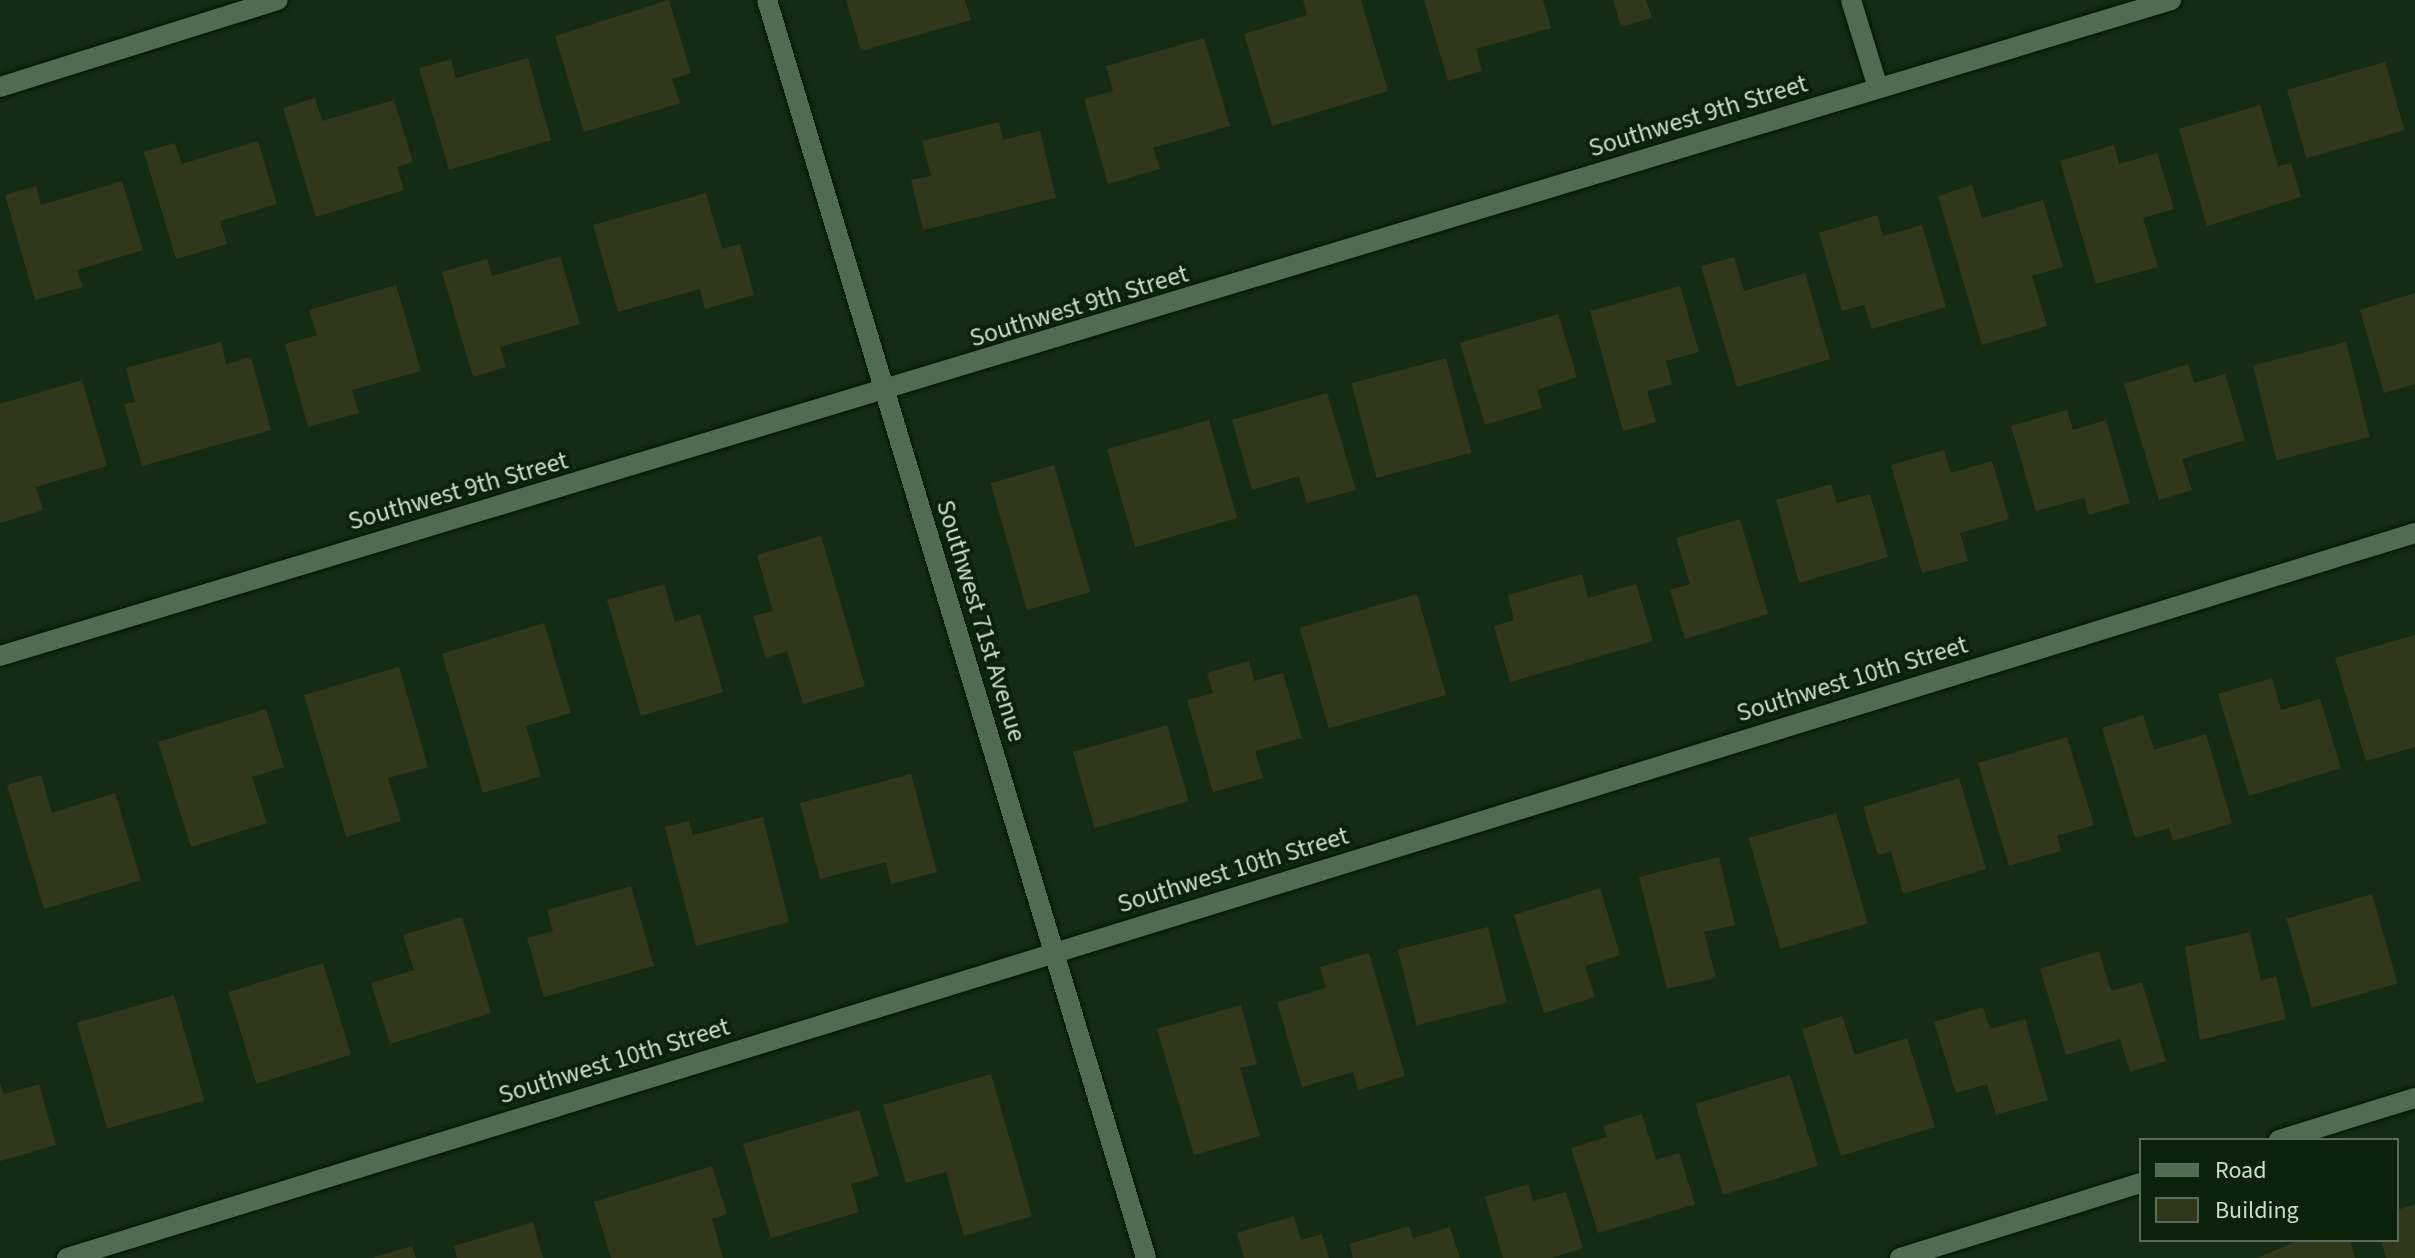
<!DOCTYPE html>
<html>
<head>
<meta charset="utf-8">
<style>
	body { margin:0 }
	#map { position:relative; width:2415px; height:1258px; overflow:hidden; background:#152b15; font-family:"Source Sans 3",sans-serif }
	div>[style] { position:absolute }
	.building>* { inset:0; background:#31371a; transform-origin:0 0 }
	.roads { filter:drop-shadow(0 0 2px #011302) drop-shadow(0 0 2px #011302) }
	.street>* { height:20px; margin:-10px; padding:0 10px; transform-origin:10px; border-radius:10px; background:#526a52 }
	span { translate:-50% -50%; white-space:nowrap; text-align:center; line-height:1.15; -webkit-text-stroke:8px #0b210c; paint-order:stroke }
	.street-label { font-size:26px; color:#cedbcd }
	.legend { position:absolute; left:2139px; top:1138px; width:260px; height:104px; box-sizing:border-box; background:#0b210c; border:2px solid #596b59; margin:0; padding:10px 14px; list-style:none; font-size:24px; color:#cedbcd }
	.legend li { display:flex; align-items:center; gap:16px; height:40px }
	.legend b { width:40px; border:2px solid #596b59 }
</style>
</head>
<body>
<div id="map">
	<div class="building">
		<i style="clip-path:polygon(669px 0,691px 73px,672px 79px,680px 103px,584px 132px,555px 36px)"></i>
		<i style="clip-path:polygon(846px 0,965px 0,971px 20px,861px 51px)"></i>
		<i style="clip-path:polygon(1303px 0,1361px 0,1388px 91px,1272px 126px,1244px 34px,1307px 15px)"></i>
		<i style="clip-path:polygon(1424px 0,1543px 0,1551px 28px,1476px 49px,1482px 71px,1448px 81px)"></i>
		<i style="clip-path:polygon(1613px 0,1646px 0,1652px 18px,1621px 27px)"></i>
		<i style="clip-path:polygon(1204px 38px,1230px 126px,1153px 148px,1160px 169px,1108px 184px,1084px 99px,1113px 91px,1106px 66px)"></i>
		<i style="clip-path:polygon(528px 58px,551px 140px,449px 170px,419px 68px,451px 59px,456px 78px)"></i>
		<i style="left:2385px;top:62px;width:71px;height:102px;rotate:74deg"></i>
		<i style="clip-path:polygon(315px 98px,322px 121px,394px 100px,413px 162px,397px 167px,404px 190px,316px 217px,283px 108px)"></i>
		<i style="clip-path:polygon(2260px 105px,2278px 166px,2291px 163px,2301px 197px,2207px 226px,2179px 129px)"></i>
		<i style="clip-path:polygon(999px 122px,1003px 140px,1040px 131px,1056px 198px,923px 230px,911px 180px,931px 176px,922px 141px)"></i>
		<i style="clip-path:polygon(258px 141px,277px 204px,220px 221px,227px 244px,176px 259px,144px 152px,175px 143px,182px 164px)"></i>
		<i style="clip-path:polygon(2114px 145px,2119px 164px,2157px 153px,2174px 209px,2143px 218px,2158px 267px,2096px 284px,2060px 161px)"></i>
		<i style="clip-path:polygon(122px 181px,143px 250px,77px 270px,83px 287px,35px 300px,5px 195px,36px 186px,41px 205px)"></i>
		<i style="clip-path:polygon(1972px 185px,1982px 218px,2043px 200px,2063px 267px,2032px 276px,2047px 326px,1982px 345px,1938px 196px)"></i>
		<i style="clip-path:polygon(706px 193px,722px 249px,740px 244px,754px 295px,705px 309px,700px 289px,618px 312px,593px 225px)"></i>
		<i style="clip-path:polygon(1877px 215px,1883px 236px,1922px 225px,1946px 307px,1872px 329px,1864px 305px,1842px 311px,1819px 233px)"></i>
		<i style="clip-path:polygon(560px 256px,580px 324px,500px 347px,506px 367px,473px 377px,442px 272px,487px 259px,492px 276px)"></i>
		<i style="clip-path:polygon(1734px 257px,1744px 291px,1805px 273px,1830px 359px,1737px 387px,1701px 266px)"></i>
		<i style="clip-path:polygon(396px 285px,421px 371px,352px 390px,359px 413px,308px 427px,285px 344px,317px 335px,309px 310px)"></i>
		<i style="clip-path:polygon(1680px 286px,1699px 352px,1666px 361px,1672px 384px,1647px 391px,1656px 422px,1623px 431px,1590px 311px)"></i>
		<i style="clip-path:polygon(2415px 293px,2415px 384px,2384px 393px,2360px 310px)"></i>
		<i style="clip-path:polygon(1558px 314px,1577px 377px,1537px 390px,1542px 408px,1485px 425px,1460px 343px)"></i>
		<i style="clip-path:polygon(221px 342px,226px 364px,251px 357px,271px 430px,142px 466px,124px 404px,135px 402px,126px 368px)"></i>
		<i style="left:2346px;top:342px;width:98px;height:96px;rotate:76deg"></i>
		<i style="left:1446px;top:358px;width:98px;height:98px;rotate:75deg"></i>
		<i style="clip-path:polygon(2188px 364px,2194px 383px,2225px 374px,2245px 440px,2182px 459px,2192px 490px,2159px 500px,2124px 384px)"></i>
		<i style="clip-path:polygon(82px 380px,107px 466px,36px 487px,43px 510px,0 523px,0 404px)"></i>
		<i style="clip-path:polygon(1327px 393px,1356px 490px,1307px 503px,1299px 476px,1252px 490px,1232px 420px)"></i>
		<i style="clip-path:polygon(2067px 410px,2073px 430px,2106px 420px,2130px 503px,2089px 515px,2084px 498px,2036px 511px,2011px 426px)"></i>
		<i style="left:1209px;top:420px;width:102px;height:106px;rotate:74deg"></i>
		<i style="clip-path:polygon(1944px 450px,1951px 473px,1992px 461px,2009px 519px,1960px 533px,1968px 561px,1922px 573px,1891px 465px)"></i>
		<i style="left:1054px;top:465px;width:132px;height:66px;rotate:74deg"></i>
		<i style="clip-path:polygon(1831px 484px,1837px 503px,1870px 494px,1888px 557px,1799px 583px,1776px 500px)"></i>
		<i style="clip-path:polygon(1740px 519px,1768px 614px,1685px 639px,1670px 590px,1690px 584px,1676px 538px)"></i>
		<i style="clip-path:polygon(821px 536px,865px 686px,803px 704px,787px 651px,766px 658px,753px 616px,773px 611px,757px 555px)"></i>
		<i style="clip-path:polygon(1582px 574px,1588px 598px,1636px 584px,1653px 641px,1510px 682px,1494px 626px,1514px 620px,1508px 595px)"></i>
		<i style="clip-path:polygon(664px 584px,675px 622px,700px 614px,723px 692px,641px 716px,607px 600px)"></i>
		<i style="left:1417px;top:594px;width:105px;height:122px;rotate:74deg"></i>
		<i style="clip-path:polygon(544px 623px,571px 713px,526px 726px,541px 776px,483px 793px,442px 654px)"></i>
		<i style="clip-path:polygon(2415px 635px,2415px 747px,2366px 761px,2335px 658px)"></i>
		<i style="clip-path:polygon(1249px 661px,1254px 681px,1283px 673px,1302px 738px,1255px 751px,1263px 778px,1213px 792px,1187px 700px,1213px 693px,1207px 673px)"></i>
		<i style="clip-path:polygon(399px 667px,428px 767px,388px 778px,401px 821px,346px 837px,304px 695px)"></i>
		<i style="clip-path:polygon(2272px 678px,2281px 710px,2320px 699px,2341px 768px,2249px 796px,2218px 694px)"></i>
		<i style="clip-path:polygon(266px 709px,284px 767px,252px 777px,267px 823px,191px 847px,158px 742px)"></i>
		<i style="clip-path:polygon(2143px 715px,2154px 750px,2206px 734px,2232px 823px,2173px 841px,2169px 828px,2135px 838px,2102px 728px)"></i>
		<i style="left:1167px;top:725px;width:79px;height:98px;rotate:74deg"></i>
		<i style="clip-path:polygon(2067px 737px,2094px 825px,2057px 836px,2061px 851px,2009px 866px,1978px 763px)"></i>
		<i style="clip-path:polygon(911px 774px,937px 872px,891px 884px,886px 862px,820px 879px,800px 803px)"></i>
		<i style="clip-path:polygon(41px 775px,52px 813px,115px 793px,141px 880px,44px 909px,7px 785px)"></i>
		<i style="clip-path:polygon(1959px 778px,1986px 869px,1903px 894px,1891px 851px,1878px 855px,1863px 807px)"></i>
		<i style="left:1836px;top:813px;width:115px;height:91px;rotate:74deg"></i>
		<i style="clip-path:polygon(763px 817px,789px 922px,696px 946px,665px 827px,689px 821px,693px 835px)"></i>
		<i style="clip-path:polygon(1719px 857px,1735px 925px,1704px 932px,1716px 978px,1667px 989px,1639px 877px)"></i>
		<i style="clip-path:polygon(631px 886px,654px 966px,544px 997px,527px 938px,553px 931px,547px 910px)"></i>
		<i style="clip-path:polygon(1600px 888px,1620px 955px,1585px 966px,1595px 997px,1544px 1013px,1514px 915px)"></i>
		<i style="left:2372px;top:894px;width:93px;height:89px;rotate:74deg"></i>
		<i style="clip-path:polygon(462px 917px,491px 1013px,390px 1044px,371px 983px,414px 970px,403px 935px)"></i>
		<i style="left:1488px;top:927px;width:78px;height:93px;rotate:76deg"></i>
		<i style="clip-path:polygon(2250px 932px,2261px 981px,2276px 976px,2286px 1019px,2200px 1040px,2185px 947px)"></i>
		<i style="clip-path:polygon(2099px 951px,2111px 991px,2142px 982px,2166px 1061px,2130px 1072px,2120px 1039px,2066px 1055px,2040px 969px)"></i>
		<i style="clip-path:polygon(1369px 953px,1405px 1076px,1358px 1090px,1353px 1072px,1302px 1087px,1277px 1002px,1326px 988px,1320px 967px)"></i>
		<i style="left:323px;top:963px;width:96px;height:99px;rotate:73deg"></i>
		<i style="left:174px;top:995px;width:110px;height:101px;rotate:74deg"></i>
		<i style="clip-path:polygon(1241px 1005px,1257px 1064px,1240px 1068px,1260px 1136px,1194px 1155px,1157px 1029px)"></i>
		<i style="clip-path:polygon(1983px 1007px,1990px 1029px,2025px 1019px,2048px 1100px,1996px 1115px,1987px 1084px,1956px 1093px,1934px 1022px)"></i>
		<i style="clip-path:polygon(1842px 1016px,1855px 1055px,1907px 1038px,1935px 1127px,1841px 1156px,1802px 1029px)"></i>
		<i style="clip-path:polygon(991px 1074px,1032px 1216px,964px 1236px,946px 1172px,906px 1183px,883px 1105px)"></i>
		<i style="left:1790px;top:1075px;width:95px;height:99px;rotate:73deg"></i>
		<i style="clip-path:polygon(0 1083px,4px 1094px,39px 1084px,56px 1145px,0 1161px)"></i>
		<i style="clip-path:polygon(859px 1110px,879px 1176px,851px 1184px,859px 1212px,771px 1238px,743px 1144px)"></i>
		<i style="clip-path:polygon(1642px 1114px,1656px 1160px,1679px 1153px,1695px 1204px,1598px 1233px,1571px 1148px,1607px 1137px,1603px 1126px)"></i>
		<i style="clip-path:polygon(712px 1166px,727px 1214px,712px 1219px,723px 1258px,611px 1258px,594px 1202px)"></i>
		<i style="clip-path:polygon(1528px 1184px,1533px 1201px,1566px 1192px,1583px 1248px,1551px 1258px,1503px 1258px,1485px 1197px)"></i>
		<i style="clip-path:polygon(2415px 1204px,2415px 1258px,2386px 1258px,2381px 1240px,2397px 1240px,2397px 1210px)"></i>
		<i style="clip-path:polygon(1294px 1216px,1301px 1240px,1322px 1234px,1329px 1258px,1244px 1258px,1237px 1233px)"></i>
		<i style="clip-path:polygon(533px 1222px,543px 1258px,457px 1258px,454px 1246px)"></i>
		<i style="clip-path:polygon(1409px 1226px,1413px 1238px,1450px 1227px,1460px 1258px,1353px 1258px,1349px 1244px)"></i>
		<i style="clip-path:polygon(2300px 1240px,2350px 1240px,2355px 1258px,2257px 1258px)"></i>
		<i style="clip-path:polygon(412px 1246px,416px 1258px,374px 1258px,374px 1257px)"></i>
	</div>
	<div class="roads">
		<div class="street">
			<i style="left:767px;top:0;width:1314px;rotate:73.23deg"></i>
			<i style="left:1851px;top:0;width:92px;rotate:72.9deg"></i>
			<i style="left:0;top:87px;width:291px;rotate:-17.4deg"></i>
			<i style="left:0;top:656px;width:2268px;rotate:-16.81deg"></i>
			<i style="left:2279px;top:1140px;width:142px;rotate:-17.2deg"></i>
			<i style="left:67px;top:1258px;width:2457px;rotate:-17.16deg"></i>
			<i style="left:1900px;top:1258px;width:252px;rotate:-17.3deg"></i>
		</div>
	</div>
	<div class="street-label">
		<span style="left:1698px;top:116px;rotate:-17deg">Southwest 9th Street</span>
		<span style="left:1079px;top:306px;rotate:-17deg">Southwest 9th Street</span>
		<span style="left:458px;top:491px;rotate:-16deg">Southwest 9th Street</span>
		<span style="left:981px;top:621px;rotate:73deg">Southwest 71st Avenue</span>
		<span style="left:1852px;top:679px;rotate:-17deg">Southwest 10th Street</span>
		<span style="left:1233px;top:870px;rotate:-17deg">Southwest 10th Street</span>
		<span style="left:614px;top:1061px;rotate:-17deg">Southwest 10th Street</span>
	</div>
	<ul class="legend">
	<li><b style="height:10px;background:#526a52"></b>Road</li>
	<li><b style="height:22px;background:#31371a"></b>Building</li>
	</ul>
</div>
</body>
</html>
